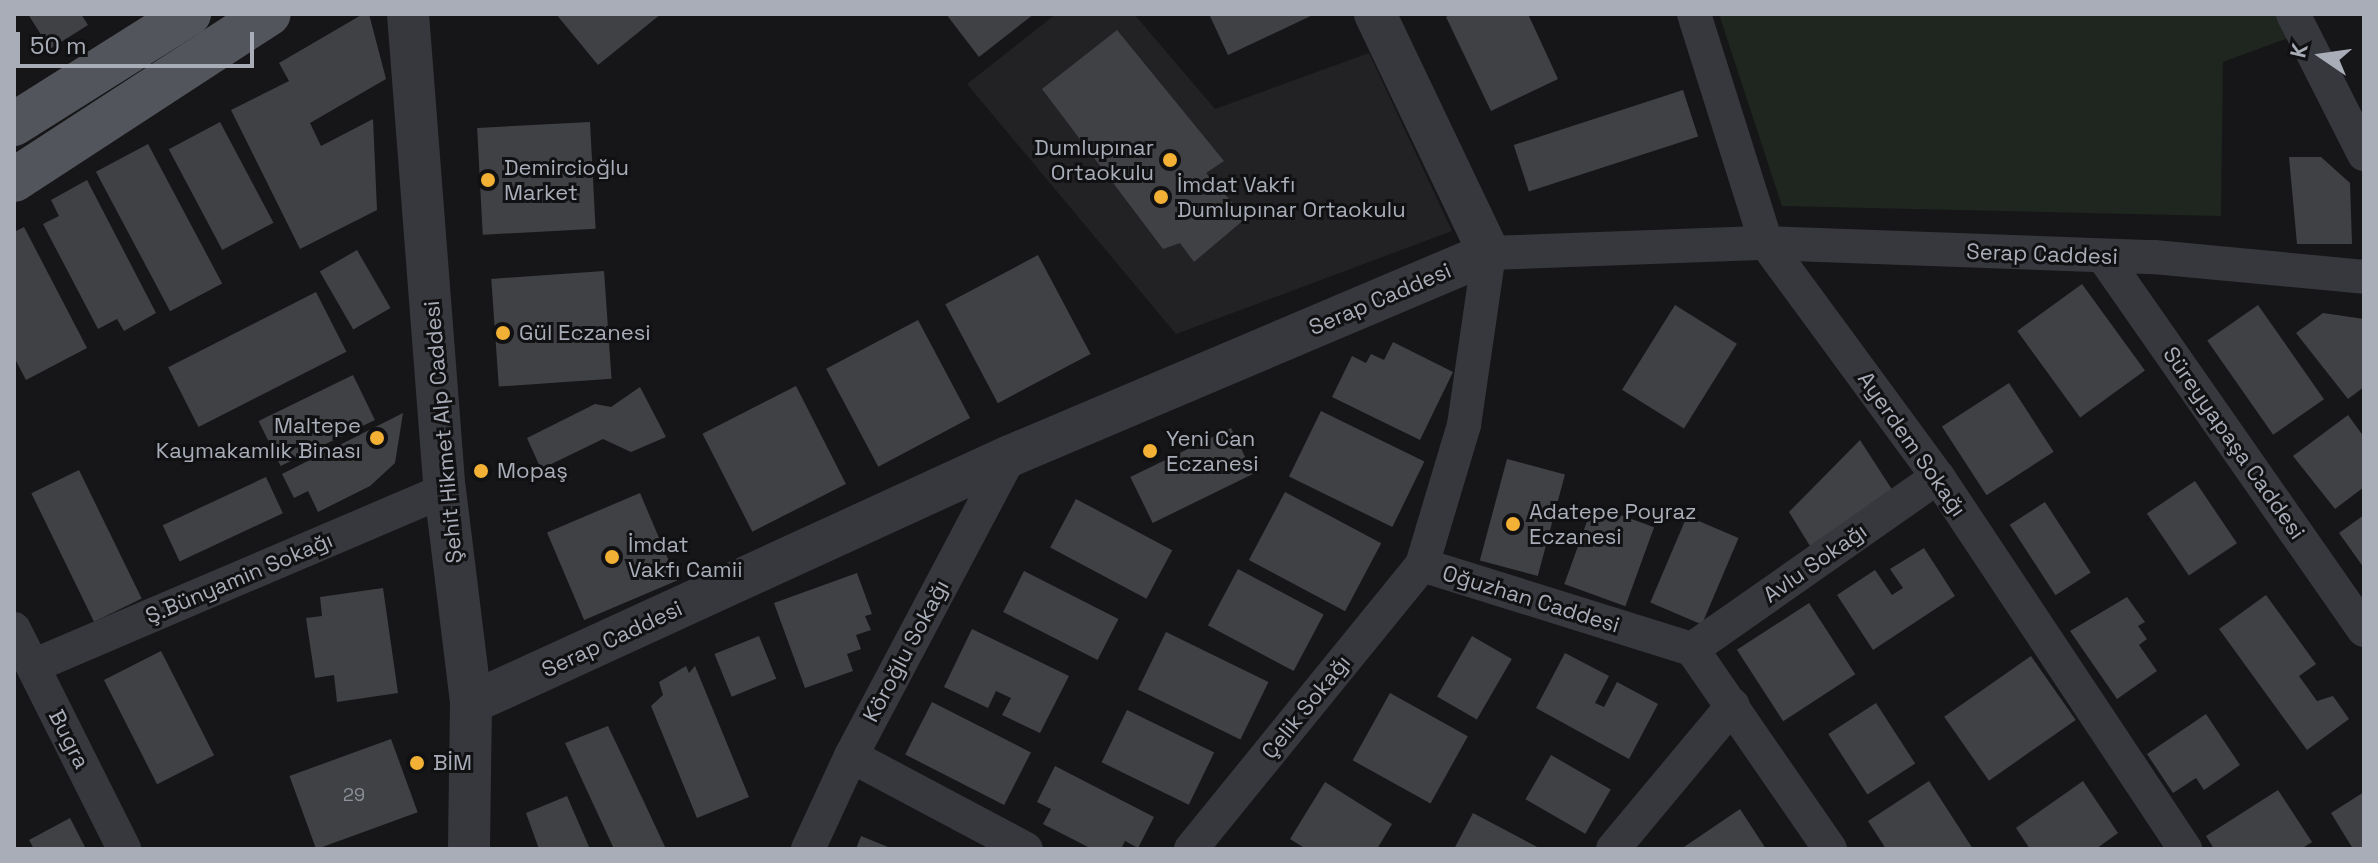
<!DOCTYPE html>
<html>
<head>
<meta charset="utf-8">
<style>
	body { margin:0 }
	#map { position:relative; width:2378px; height:863px; overflow:hidden; background:#161618; font-family:"Space Grotesk",sans-serif }
	div>[style] { position:absolute }
	.built>* { inset:0; background:#222225 }
	.green>* { inset:0; background:#1e261f }
	.building>* { inset:0; background:#404145; transform-origin:0 0 }
	.minor>* { height:34px; margin:-17px; padding:0 17px; transform-origin:17px; border-radius:17px; background:#37383d }
	.tertiary>* { height:42px; margin:-21px; padding:0 21px; transform-origin:21px; border-radius:21px; background:#37383d }
	.primary>* { height:44px; margin:-22px; padding:0 22px; transform-origin:22px; border-radius:22px; background:#53555c }
	.dots>* { width:22px; height:22px; translate:-50% -50%; box-sizing:border-box; border:4px solid #111113; border-radius:50% }
	span { translate:-50% -50%; white-space:nowrap; text-align:center; line-height:1.15; -webkit-text-stroke:6px #111113; paint-order:stroke }
	.number-label { font-size:18px; color:#8e929b }
	.number-label span { -webkit-text-stroke-width:0 }
	.poi-label { font-size:22px; color:#a8adb8 }
	.right { translate:-100% -50%; text-align:right }
	.left { translate:0 -50%; text-align:left }
	.street-label { font-size:22px; color:#a8adb8 }
	.frame { position:absolute; inset:0; border:16px solid #a8adb8; pointer-events:none }
	.north { position:absolute; left:2282px; top:16px; width:80px; height:80px; -webkit-text-stroke:6px #111113; paint-order:stroke; rotate:283deg; font-size:22px; font-weight:700; line-height:32px; text-align:center; color:#a8adb8 }
	.north::after { content:''; display:block; margin:auto; width:28px; height:36px; background:#a8adb8; clip-path:polygon(50% 0,100% 100%,50% 72%,0 100%) }
	.scale { position:absolute; left:16px; top:32px; width:238px; height:36px; box-sizing:border-box; border:4px solid #a8adb8; border-top:0; padding-left:10px; font-size:24px; line-height:28px; white-space:nowrap; color:#a8adb8; -webkit-text-stroke:6px #111113; paint-order:stroke }
</style>
</head>
<body>
<div id="map">
	<div class="built">
		<i style="clip-path:polygon(1056px 14px,1134px 14px,1215px 109px,1369px 53px,1452px 231px,1176px 334px,967px 84px)"></i>
	</div>
	<div class="green">
		<i style="clip-path:polygon(1719px 14px,2279px 14px,2291px 37px,2223px 62px,2221px 216px,1782px 206px)"></i>
	</div>
	<div class="building">
		<i style="clip-path:polygon(28px 14px,81px 14px,88px 25px,50px 49px)"></i>
		<i style="clip-path:polygon(363px 14px,369px 14px,386px 79px,310px 123px,321px 146px,373px 119px,377px 210px,300px 249px,231px 110px,289px 81px,279px 63px)"></i>
		<i style="clip-path:polygon(556px 14px,661px 14px,598px 65px)"></i>
		<i style="clip-path:polygon(946px 14px,1034px 14px,979px 57px)"></i>
		<i style="clip-path:polygon(1209px 14px,1315px 14px,1228px 55px)"></i>
		<i style="clip-path:polygon(1451px 14px,1528px 14px,1558px 79px,1491px 111px,1446px 17px)"></i>
		<i style="clip-path:polygon(1117px 30px,1224px 161px,1206px 173px,1246px 218px,1194px 262px,1180px 243px,1163px 249px,1042px 89px)"></i>
		<i style="left:1683px;top:90px;width:49px;height:178px;rotate:72deg"></i>
		<i style="left:220px;top:122px;width:114px;height:58px;rotate:62deg"></i>
		<i style="left:590px;top:122px;width:107px;height:113px;rotate:87deg"></i>
		<i style="left:148px;top:144px;width:158px;height:59px;rotate:62deg"></i>
		<i style="clip-path:polygon(2289px 157px,2321px 157px,2350px 183px,2352px 244px,2297px 244px)"></i>
		<i style="clip-path:polygon(87px 180px,156px 313px,124px 331px,117px 319px,98px 329px,43px 224px,59px 216px,51px 200px)"></i>
		<i style="clip-path:polygon(24px 227px,87px 348px,26px 380px,14px 357px,14px 232px)"></i>
		<i style="left:357px;top:250px;width:67px;height:43px;rotate:60deg"></i>
		<i style="left:1038px;top:255px;width:112px;height:105px;rotate:62deg"></i>
		<i style="left:604px;top:271px;width:108px;height:113px;rotate:86deg"></i>
		<i style="left:2082px;top:284px;width:107px;height:80px;rotate:54deg"></i>
		<i style="left:316px;top:292px;width:67px;height:166px;rotate:63deg"></i>
		<i style="left:1675px;top:305px;width:73px;height:100px;rotate:32deg"></i>
		<i style="left:2258px;top:305px;width:115px;height:62px;rotate:55deg"></i>
		<i style="clip-path:polygon(2323px 313px,2364px 319px,2364px 387px,2348px 399px,2296px 333px)"></i>
		<i style="left:918px;top:320px;width:111px;height:104px;rotate:62deg"></i>
		<i style="clip-path:polygon(1393px 342px,1453px 372px,1420px 440px,1332px 397px,1352px 356px,1366px 363px,1371px 354px,1384px 360px)"></i>
		<i style="left:353px;top:375px;width:50px;height:105px;rotate:64deg"></i>
		<i style="left:2009px;top:383px;width:82px;height:80px;rotate:57deg"></i>
		<i style="left:796px;top:386px;width:110px;height:105px;rotate:63deg"></i>
		<i style="clip-path:polygon(640px 387px,666px 437px,631px 452px,603px 439px,541px 469px,527px 438px,595px 404px,611px 407px)"></i>
		<i style="left:1321px;top:411px;width:115px;height:73px;rotate:26deg"></i>
		<i style="clip-path:polygon(403px 413px,395px 463px,370px 486px,318px 512px,308px 491px,294px 498px,282px 474px)"></i>
		<i style="clip-path:polygon(2348px 415px,2364px 437px,2364px 487px,2335px 509px,2293px 456px)"></i>
		<i style="left:1231px;top:428px;width:51px;height:112px;rotate:64deg"></i>
		<i style="clip-path:polygon(1860px 440px,1893px 491px,1810px 546px,1789px 512px)"></i>
		<i style="left:1507px;top:459px;width:60px;height:105px;rotate:15deg"></i>
		<i style="left:79px;top:470px;width:143px;height:53px;rotate:64deg"></i>
		<i style="left:266px;top:477px;width:40px;height:114px;rotate:65deg"></i>
		<i style="left:2195px;top:481px;width:75px;height:58px;rotate:56deg"></i>
		<i style="left:1285px;top:492px;width:109px;height:77px;rotate:28deg"></i>
		<i style="left:640px;top:493px;width:95px;height:101px;rotate:67deg"></i>
		<i style="left:1076px;top:499px;width:109px;height:55px;rotate:28deg"></i>
		<i style="left:2045px;top:502px;width:84px;height:42px;rotate:57deg"></i>
		<i style="left:1593px;top:505px;width:65px;height:84px;rotate:20deg"></i>
		<i style="clip-path:polygon(2364px 515px,2364px 568px,2339px 533px)"></i>
		<i style="left:1687px;top:516px;width:56px;height:94px;rotate:23deg"></i>
		<i style="clip-path:polygon(1924px 548px,1955px 596px,1873px 650px,1837px 595px,1875px 570px,1892px 595px,1903px 588px,1890px 569px)"></i>
		<i style="left:1238px;top:569px;width:97px;height:64px;rotate:28deg"></i>
		<i style="left:1024px;top:571px;width:106px;height:46px;rotate:27deg"></i>
		<i style="clip-path:polygon(857px 573px,872px 614px,865px 616px,871px 630px,856px 635px,861px 649px,847px 654px,853px 671px,805px 688px,774px 603px)"></i>
		<i style="clip-path:polygon(383px 588px,398px 693px,337px 702px,334px 675px,315px 678px,306px 618px,322px 616px,320px 597px)"></i>
		<i style="clip-path:polygon(2266px 595px,2316px 664px,2299px 676px,2317px 701px,2333px 696px,2349px 719px,2307px 750px,2219px 629px)"></i>
		<i style="clip-path:polygon(2127px 597px,2145px 622px,2138px 626px,2147px 639px,2139px 645px,2157px 671px,2117px 699px,2070px 631px)"></i>
		<i style="left:1809px;top:603px;width:85px;height:86px;rotate:57deg"></i>
		<i style="clip-path:polygon(972px 629px,1069px 676px,1040px 733px,1002px 715px,1011px 698px,996px 691px,988px 708px,944px 687px)"></i>
		<i style="left:1166px;top:632px;width:114px;height:64px;rotate:26deg"></i>
		<i style="left:759px;top:636px;width:46px;height:48px;rotate:68deg"></i>
		<i style="left:1472px;top:636px;width:46px;height:70px;rotate:30deg"></i>
		<i style="left:161px;top:651px;width:117px;height:64px;rotate:63deg"></i>
		<i style="clip-path:polygon(1565px 653px,1609px 676px,1595px 703px,1604px 707px,1617px 682px,1658px 704px,1629px 759px,1536px 708px)"></i>
		<i style="left:2031px;top:656px;width:78px;height:106px;rotate:55deg"></i>
		<i style="clip-path:polygon(686px 666px,689px 673px,695px 666px,749px 797px,697px 818px,651px 706px,663px 695px,659px 682px)"></i>
		<i style="left:1390px;top:693px;width:89px;height:77px;rotate:29deg"></i>
		<i style="left:932px;top:702px;width:111px;height:59px;rotate:27deg"></i>
		<i style="left:1876px;top:703px;width:72px;height:57px;rotate:57deg"></i>
		<i style="left:1127px;top:710px;width:97px;height:58px;rotate:26deg"></i>
		<i style="clip-path:polygon(2206px 714px,2240px 765px,2204px 790px,2196px 778px,2173px 793px,2147px 754px)"></i>
		<i style="clip-path:polygon(608px 726px,637px 787px,666px 849px,614px 849px,565px 743px)"></i>
		<i style="left:391px;top:739px;width:78px;height:108px;rotate:70deg"></i>
		<i style="left:1551px;top:755px;width:69px;height:51px;rotate:30deg"></i>
		<i style="clip-path:polygon(1055px 766px,1154px 817px,1138px 848px,1125px 841px,1121px 849px,1092px 849px,1043px 824px,1051px 809px,1037px 802px)"></i>
		<i style="clip-path:polygon(1929px 781px,1973px 849px,1886px 849px,1868px 821px)"></i>
		<i style="clip-path:polygon(2083px 781px,2118px 833px,2096px 849px,2030px 849px,2016px 828px)"></i>
		<i style="clip-path:polygon(1325px 782px,1392px 824px,1377px 849px,1306px 849px,1290px 839px)"></i>
		<i style="clip-path:polygon(2278px 790px,2312px 842px,2301px 849px,2214px 849px,2206px 836px)"></i>
		<i style="clip-path:polygon(2364px 792px,2364px 849px,2353px 849px,2331px 813px)"></i>
		<i style="clip-path:polygon(567px 796px,590px 849px,539px 849px,526px 813px)"></i>
		<i style="clip-path:polygon(1740px 809px,1766px 849px,1681px 849px)"></i>
		<i style="clip-path:polygon(1473px 813px,1541px 849px,1454px 849px)"></i>
		<i style="clip-path:polygon(70px 818px,86px 849px,34px 849px,29px 840px)"></i>
		<i style="clip-path:polygon(861px 836px,893px 849px,856px 849px)"></i>
	</div>
	<div class="minor">
		<i style="left:1694px;top:14px;width:240px;rotate:72.5deg"></i>
		<i style="left:1766px;top:243px;width:290px;rotate:53.7deg"></i>
		<i style="left:1938px;top:477px;width:447px;rotate:56.4deg"></i>
		<i style="left:2293px;top:14px;width:157px;rotate:63.1deg"></i>
		<i style="left:2103px;top:256px;width:456px;rotate:55.1deg"></i>
		<i style="left:1422px;top:565px;width:283px;rotate:17.3deg"></i>
		<i style="left:1692px;top:649px;width:243px;rotate:55.4deg"></i>
		<i style="left:14px;top:629px;width:246px;rotate:63.4deg"></i>
		<i style="left:1692px;top:649px;width:300px;rotate:-35deg"></i>
		<i style="left:33px;top:666px;width:448px;rotate:-23.1deg"></i>
		<i style="left:851px;top:756px;width:198px;rotate:28deg"></i>
		<i style="left:808px;top:849px;width:102px;rotate:-65.2deg"></i>
		<i style="left:851px;top:756px;width:340px;rotate:-62.1deg"></i>
		<i style="left:1191px;top:849px;width:366px;rotate:-50.9deg"></i>
		<i style="left:1422px;top:565px;width:146px;rotate:-73.3deg"></i>
		<i style="left:1464px;top:425px;width:174px;rotate:-81.7deg"></i>
		<i style="left:1489px;top:253px;width:277px;rotate:-2.1deg"></i>
		<i style="left:1766px;top:243px;width:388px;rotate:2.1deg"></i>
		<i style="left:2154px;top:257px;width:211px;rotate:5.4deg"></i>
		<i style="left:1613px;top:849px;width:187px;rotate:-50.2deg"></i>
	</div>
	<div class="tertiary">
		<i style="left:408px;top:14px;width:477px;rotate:85.6deg"></i>
		<i style="left:445px;top:490px;width:215px;rotate:83deg"></i>
		<i style="left:471px;top:703px;width:146px;rotate:90.8deg"></i>
		<i style="left:471px;top:703px;width:593px;rotate:-24.62deg"></i>
		<i style="left:1010px;top:456px;width:520px;rotate:-22.97deg"></i>
		<i style="left:1489px;top:253px;width:265px;rotate:-115.5deg"></i>
	</div>
	<div class="primary">
		<i style="left:14px;top:124px;width:207px;rotate:-32.2deg"></i>
		<i style="left:14px;top:180px;width:304px;rotate:-33.1deg"></i>
	</div>
	<div class="dots">
		<i style="left:1170px;top:160px;background:#f2b134"></i>
		<i style="left:488px;top:180px;background:#f2b134"></i>
		<i style="left:1161px;top:197px;background:#f2b134"></i>
		<i style="left:503px;top:333px;background:#f2b134"></i>
		<i style="left:377px;top:438px;background:#f2b134"></i>
		<i style="left:1150px;top:451px;background:#f2b134"></i>
		<i style="left:481px;top:471px;background:#f2b134"></i>
		<i style="left:1513px;top:524px;background:#f2b134"></i>
		<i style="left:612px;top:557px;background:#f2b134"></i>
		<i style="left:417px;top:763px;background:#f2b134"></i>
	</div>
	<div class="number-label">
		<span style="left:354px;top:795px">29</span>
	</div>
	<div class="poi-label">
		<span class="right" style="left:1154px;top:160px">Dumlupınar<br>Ortaokulu</span>
		<span class="left" style="left:504px;top:180px">Demircioğlu<br>Market</span>
		<span class="left" style="left:1177px;top:197px">İmdat Vakfı<br>Dumlupınar Ortaokulu</span>
		<span class="left" style="left:519px;top:333px">Gül Eczanesi</span>
		<span class="right" style="left:361px;top:438px">Maltepe<br>Kaymakamlık Binası</span>
		<span class="left" style="left:1166px;top:451px">Yeni Can<br>Eczanesi</span>
		<span class="left" style="left:497px;top:471px">Mopaş</span>
		<span class="left" style="left:1529px;top:524px">Adatepe Poyraz<br>Eczanesi</span>
		<span class="left" style="left:628px;top:557px">İmdat<br>Vakfı Camii</span>
		<span class="left" style="left:433px;top:763px">BİM</span>
	</div>
	<div class="street-label">
		<span style="left:2042px;top:254px;rotate:2deg">Serap Caddesi</span>
		<span style="left:1380px;top:299px;rotate:-23deg">Serap Caddesi</span>
		<span style="left:443px;top:432px;rotate:-95deg">Şehit Hikmet Alp Caddesi</span>
		<span style="left:2234px;top:443px;rotate:55deg">Süreyyapaşa Caddesi</span>
		<span style="left:1912px;top:444px;rotate:55deg">Ayerdem Sokağı</span>
		<span style="left:1815px;top:563px;rotate:-35deg">Avlu Sokağı</span>
		<span style="left:239px;top:578px;rotate:-23deg">Ş.Bünyamin Sokağı</span>
		<span style="left:1531px;top:599px;rotate:17deg">Oğuzhan Caddesi</span>
		<span style="left:612px;top:639px;rotate:-25deg">Serap Caddesi</span>
		<span style="left:906px;top:651px;rotate:-62deg">Köroğlu Sokağı</span>
		<span style="left:1306px;top:707px;rotate:-51deg">Çelik Sokağı</span>
		<span style="left:69px;top:739px;rotate:63deg">Bugra</span>
	</div>
	<div class="frame"></div>
	<div class="north">K</div>
	<div class="scale">50 m</div>
</div>
</body>
</html>
